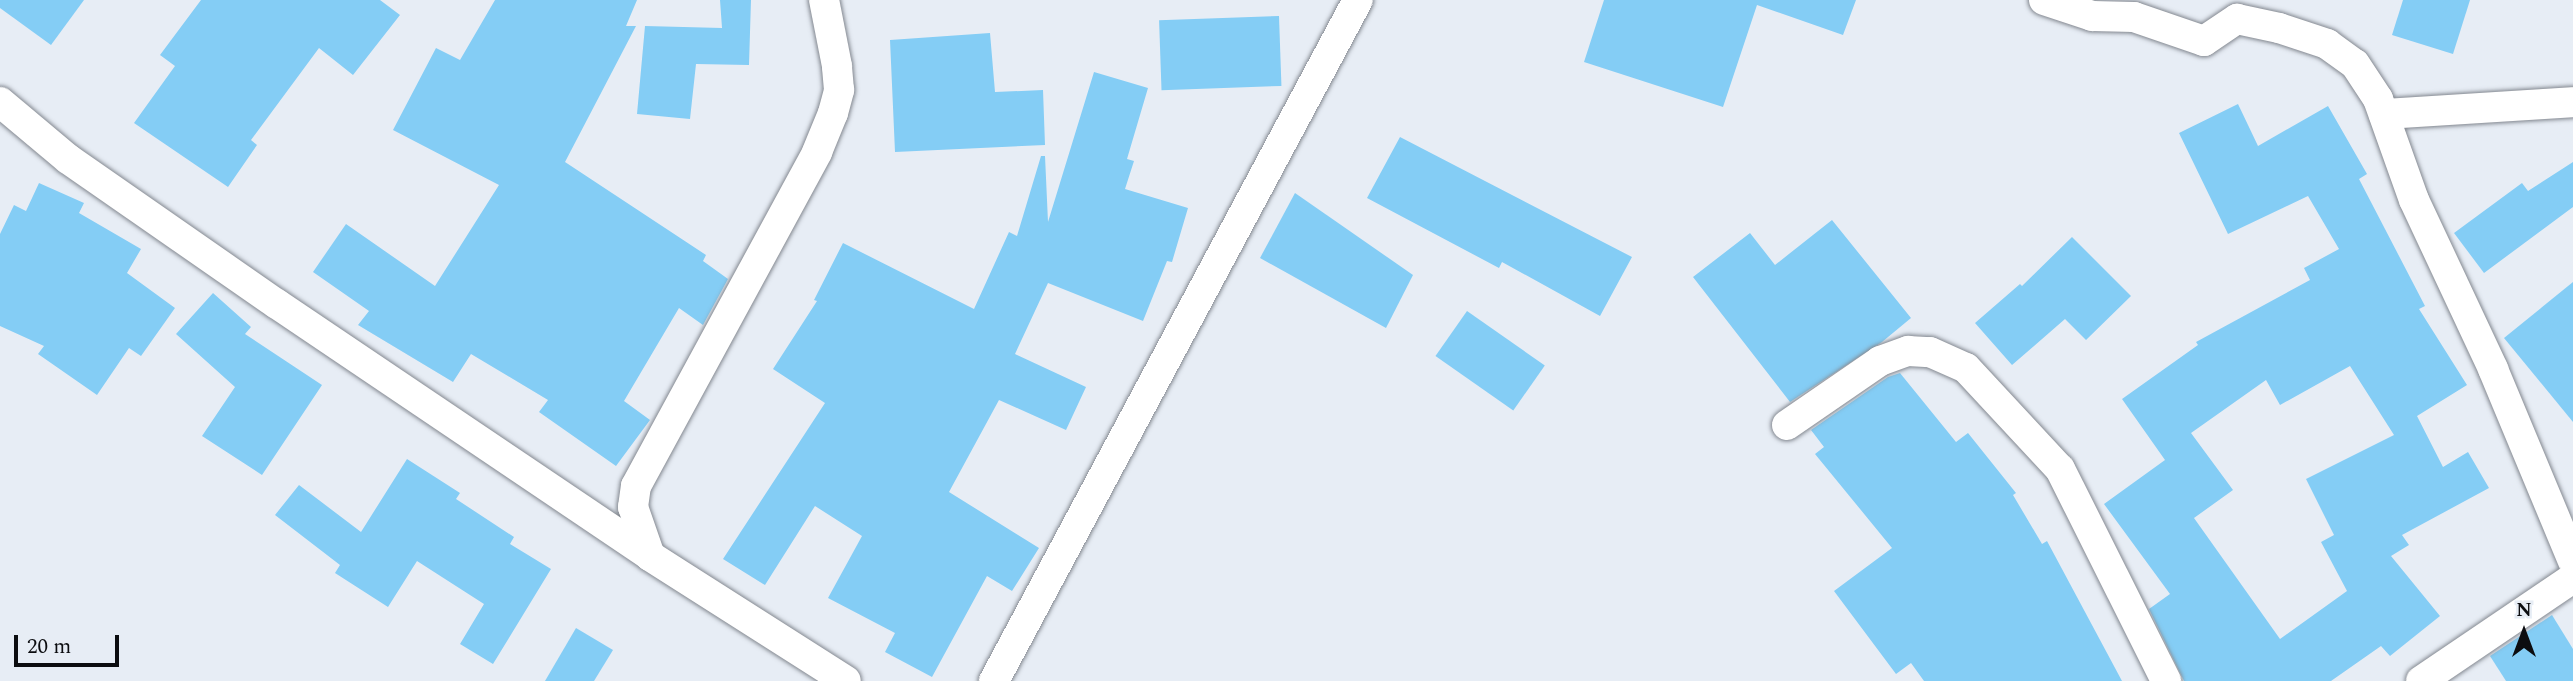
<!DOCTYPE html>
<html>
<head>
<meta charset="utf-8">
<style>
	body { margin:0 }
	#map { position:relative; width:2573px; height:681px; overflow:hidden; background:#e7edf5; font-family:Spectral,serif }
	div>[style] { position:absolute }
	.building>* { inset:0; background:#84cdf5; transform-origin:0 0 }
	.roads { filter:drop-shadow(0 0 2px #838890) drop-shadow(0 0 2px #838890) }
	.minor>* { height:30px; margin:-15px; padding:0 15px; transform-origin:15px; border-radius:15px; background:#fff }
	span { translate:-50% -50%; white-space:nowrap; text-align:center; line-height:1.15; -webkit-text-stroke:5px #e7edf5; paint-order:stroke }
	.north { position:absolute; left:2489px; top:597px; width:70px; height:70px; -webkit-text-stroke:5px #e7edf5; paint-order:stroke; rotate:0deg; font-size:19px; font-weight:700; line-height:28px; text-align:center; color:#0c0d10 }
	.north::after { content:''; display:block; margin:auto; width:24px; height:32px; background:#0c0d10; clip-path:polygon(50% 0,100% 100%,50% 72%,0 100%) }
	.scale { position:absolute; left:14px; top:635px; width:105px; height:32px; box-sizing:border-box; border:4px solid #0c0d10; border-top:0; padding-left:9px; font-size:21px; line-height:24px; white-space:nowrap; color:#0c0d10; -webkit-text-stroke:5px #e7edf5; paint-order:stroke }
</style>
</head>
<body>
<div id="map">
	<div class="building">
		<i style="clip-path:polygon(0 0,84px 0,51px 45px,0 8px)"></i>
		<i style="clip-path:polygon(201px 0,380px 0,400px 15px,353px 75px,319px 48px,251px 140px,257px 145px,228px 187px,134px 123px,175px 66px,160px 55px)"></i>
		<i style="clip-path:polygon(495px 0,637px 0,626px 26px,636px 26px,565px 162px,706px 255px,703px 261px,728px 279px,703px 325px,679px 308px,624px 401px,650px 420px,616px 466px,539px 412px,548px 400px,471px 354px,453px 382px,358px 325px,369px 311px,313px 272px,346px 224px,435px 286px,499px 185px,393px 130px,436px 48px,460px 60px)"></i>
		<i style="clip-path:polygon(720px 0,751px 0,749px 65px,696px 64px,690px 119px,637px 114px,645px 26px,722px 28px)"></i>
		<i style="clip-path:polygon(1604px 0,1856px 0,1843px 35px,1757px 5px,1723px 107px,1584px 62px)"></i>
		<i style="clip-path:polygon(2403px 0,2470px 0,2453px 54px,2392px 35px)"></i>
		<i style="left:1279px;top:16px;width:70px;height:120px;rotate:88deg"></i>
		<i style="clip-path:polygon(990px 33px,995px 92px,1043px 90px,1045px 145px,895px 152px,890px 40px)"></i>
		<i style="clip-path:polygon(1094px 72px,1148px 88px,1127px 159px,1134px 161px,1125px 189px,1188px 208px,1172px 262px,1167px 261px,1143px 321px,1048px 283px,1015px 354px,1086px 387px,1066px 430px,999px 400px,949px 492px,1039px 548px,1012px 591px,987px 576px,932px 677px,885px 652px,895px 633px,828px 598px,862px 536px,815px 506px,765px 585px,723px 559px,825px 403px,773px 369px,817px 301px,814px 300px,843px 243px,974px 309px,1009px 232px,1017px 236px,1041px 156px,1045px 156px,1048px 222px)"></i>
		<i style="clip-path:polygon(evenodd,2238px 104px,2258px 146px,2328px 106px,2367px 174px,2359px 179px,2425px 306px,2419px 309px,2467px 385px,2417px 416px,2443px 467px,2468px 452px,2489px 488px,2402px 535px,2409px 545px,2391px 556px,2440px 616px,2390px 656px,2381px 646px,2331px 681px,2184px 681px,2149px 609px,2170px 594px,2104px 504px,2165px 460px,2122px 399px,2198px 345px,2196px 342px,2310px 280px,2304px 268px,2339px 249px,2308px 196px,2228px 234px,2179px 133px,2238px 104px,2350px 366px,2394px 435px,2306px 479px,2334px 535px,2321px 542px,2347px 591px,2280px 639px,2194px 518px,2233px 490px,2191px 433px,2266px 380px,2280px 405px,2350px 366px)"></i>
		<i style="clip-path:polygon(1400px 137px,1632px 257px,1600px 316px,1502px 262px,1499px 268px,1367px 198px)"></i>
		<i style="clip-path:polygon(2573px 162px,2573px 207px,2484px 273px,2454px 233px,2522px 183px,2528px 191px)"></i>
		<i style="clip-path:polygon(39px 183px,84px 203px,79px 213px,141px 249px,127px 273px,175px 308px,141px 356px,129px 348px,97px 395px,38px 354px,44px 346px,0 326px,0 234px,14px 205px,26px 211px)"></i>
		<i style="clip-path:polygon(1295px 193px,1413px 275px,1386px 328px,1260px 258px)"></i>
		<i style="clip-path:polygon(1832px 220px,1911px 318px,1882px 342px,1790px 402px,1693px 277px,1750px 233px,1775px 265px)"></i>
		<i style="clip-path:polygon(2072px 237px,2131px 296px,2086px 340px,2065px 319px,2012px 365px,1975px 323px,2020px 284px,2022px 286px)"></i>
		<i style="clip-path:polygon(2573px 282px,2573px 422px,2504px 338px)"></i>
		<i style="clip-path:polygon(213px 293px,251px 327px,245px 334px,322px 385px,262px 475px,202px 436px,235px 387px,176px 334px)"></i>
		<i style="left:1467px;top:311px;width:95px;height:55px;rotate:35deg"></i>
		<i style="clip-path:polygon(1900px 373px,1956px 442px,1968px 433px,2016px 493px,2013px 495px,2042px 544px,2047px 541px,2122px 681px,1924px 681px,1911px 663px,1896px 674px,1834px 591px,1892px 548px,1815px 454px,1824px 447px,1811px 430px,1888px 377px)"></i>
		<i style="clip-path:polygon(407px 459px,460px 493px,456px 499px,514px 537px,510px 544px,551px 569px,493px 664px,460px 644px,484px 604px,417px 561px,388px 607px,335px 573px,340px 565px,275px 515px,299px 485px,361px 532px)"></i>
		<i style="clip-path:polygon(2552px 615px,2573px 649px,2573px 681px,2506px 681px,2490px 656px)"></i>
		<i style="clip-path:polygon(576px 628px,613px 650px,594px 681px,545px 681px)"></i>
	</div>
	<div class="roads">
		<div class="minor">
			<i style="left:2044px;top:0;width:51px;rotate:18.4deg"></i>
			<i style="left:2092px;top:16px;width:42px;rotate:1.4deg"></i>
			<i style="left:2134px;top:17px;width:74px;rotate:18.9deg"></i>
			<i style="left:2204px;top:41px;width:40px;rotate:-34deg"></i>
			<i style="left:2237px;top:19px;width:43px;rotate:12.1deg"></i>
			<i style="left:2279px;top:28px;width:51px;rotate:18.4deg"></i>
			<i style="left:2327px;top:44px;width:34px;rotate:36deg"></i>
			<i style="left:2355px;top:64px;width:42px;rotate:56.7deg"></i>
			<i style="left:2378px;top:99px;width:107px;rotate:70.4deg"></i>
			<i style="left:2414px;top:200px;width:187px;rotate:64.9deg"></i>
			<i style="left:2493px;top:369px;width:208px;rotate:67.4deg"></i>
			<i style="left:0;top:102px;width:89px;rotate:40deg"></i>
			<i style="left:68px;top:159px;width:254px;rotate:34.8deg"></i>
			<i style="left:277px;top:304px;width:450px;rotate:34deg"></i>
			<i style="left:650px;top:556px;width:232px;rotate:32.5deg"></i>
			<i style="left:2384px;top:114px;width:189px;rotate:-3.6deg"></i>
			<i style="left:1787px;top:425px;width:113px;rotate:-34.5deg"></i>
			<i style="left:1880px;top:361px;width:30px;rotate:-20deg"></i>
			<i style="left:1908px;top:351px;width:22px;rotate:3deg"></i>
			<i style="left:1930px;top:352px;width:39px;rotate:24deg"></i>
			<i style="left:1966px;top:368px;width:138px;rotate:47.1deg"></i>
			<i style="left:2060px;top:469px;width:237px;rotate:63.4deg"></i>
			<i style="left:650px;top:556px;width:52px;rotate:-109.1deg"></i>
			<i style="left:633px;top:507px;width:21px;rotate:-82deg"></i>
			<i style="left:636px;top:486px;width:380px;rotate:-61.5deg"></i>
			<i style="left:817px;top:152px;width:42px;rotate:-67.7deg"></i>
			<i style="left:833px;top:113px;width:24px;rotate:-75deg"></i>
			<i style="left:839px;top:90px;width:24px;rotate:-95deg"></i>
			<i style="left:837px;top:66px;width:67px;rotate:-101.1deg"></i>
			<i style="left:994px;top:681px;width:772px;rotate:-61.88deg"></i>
			<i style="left:2421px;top:681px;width:184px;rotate:-34.1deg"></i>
		</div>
	</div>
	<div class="north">N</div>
	<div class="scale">20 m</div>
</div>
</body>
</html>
